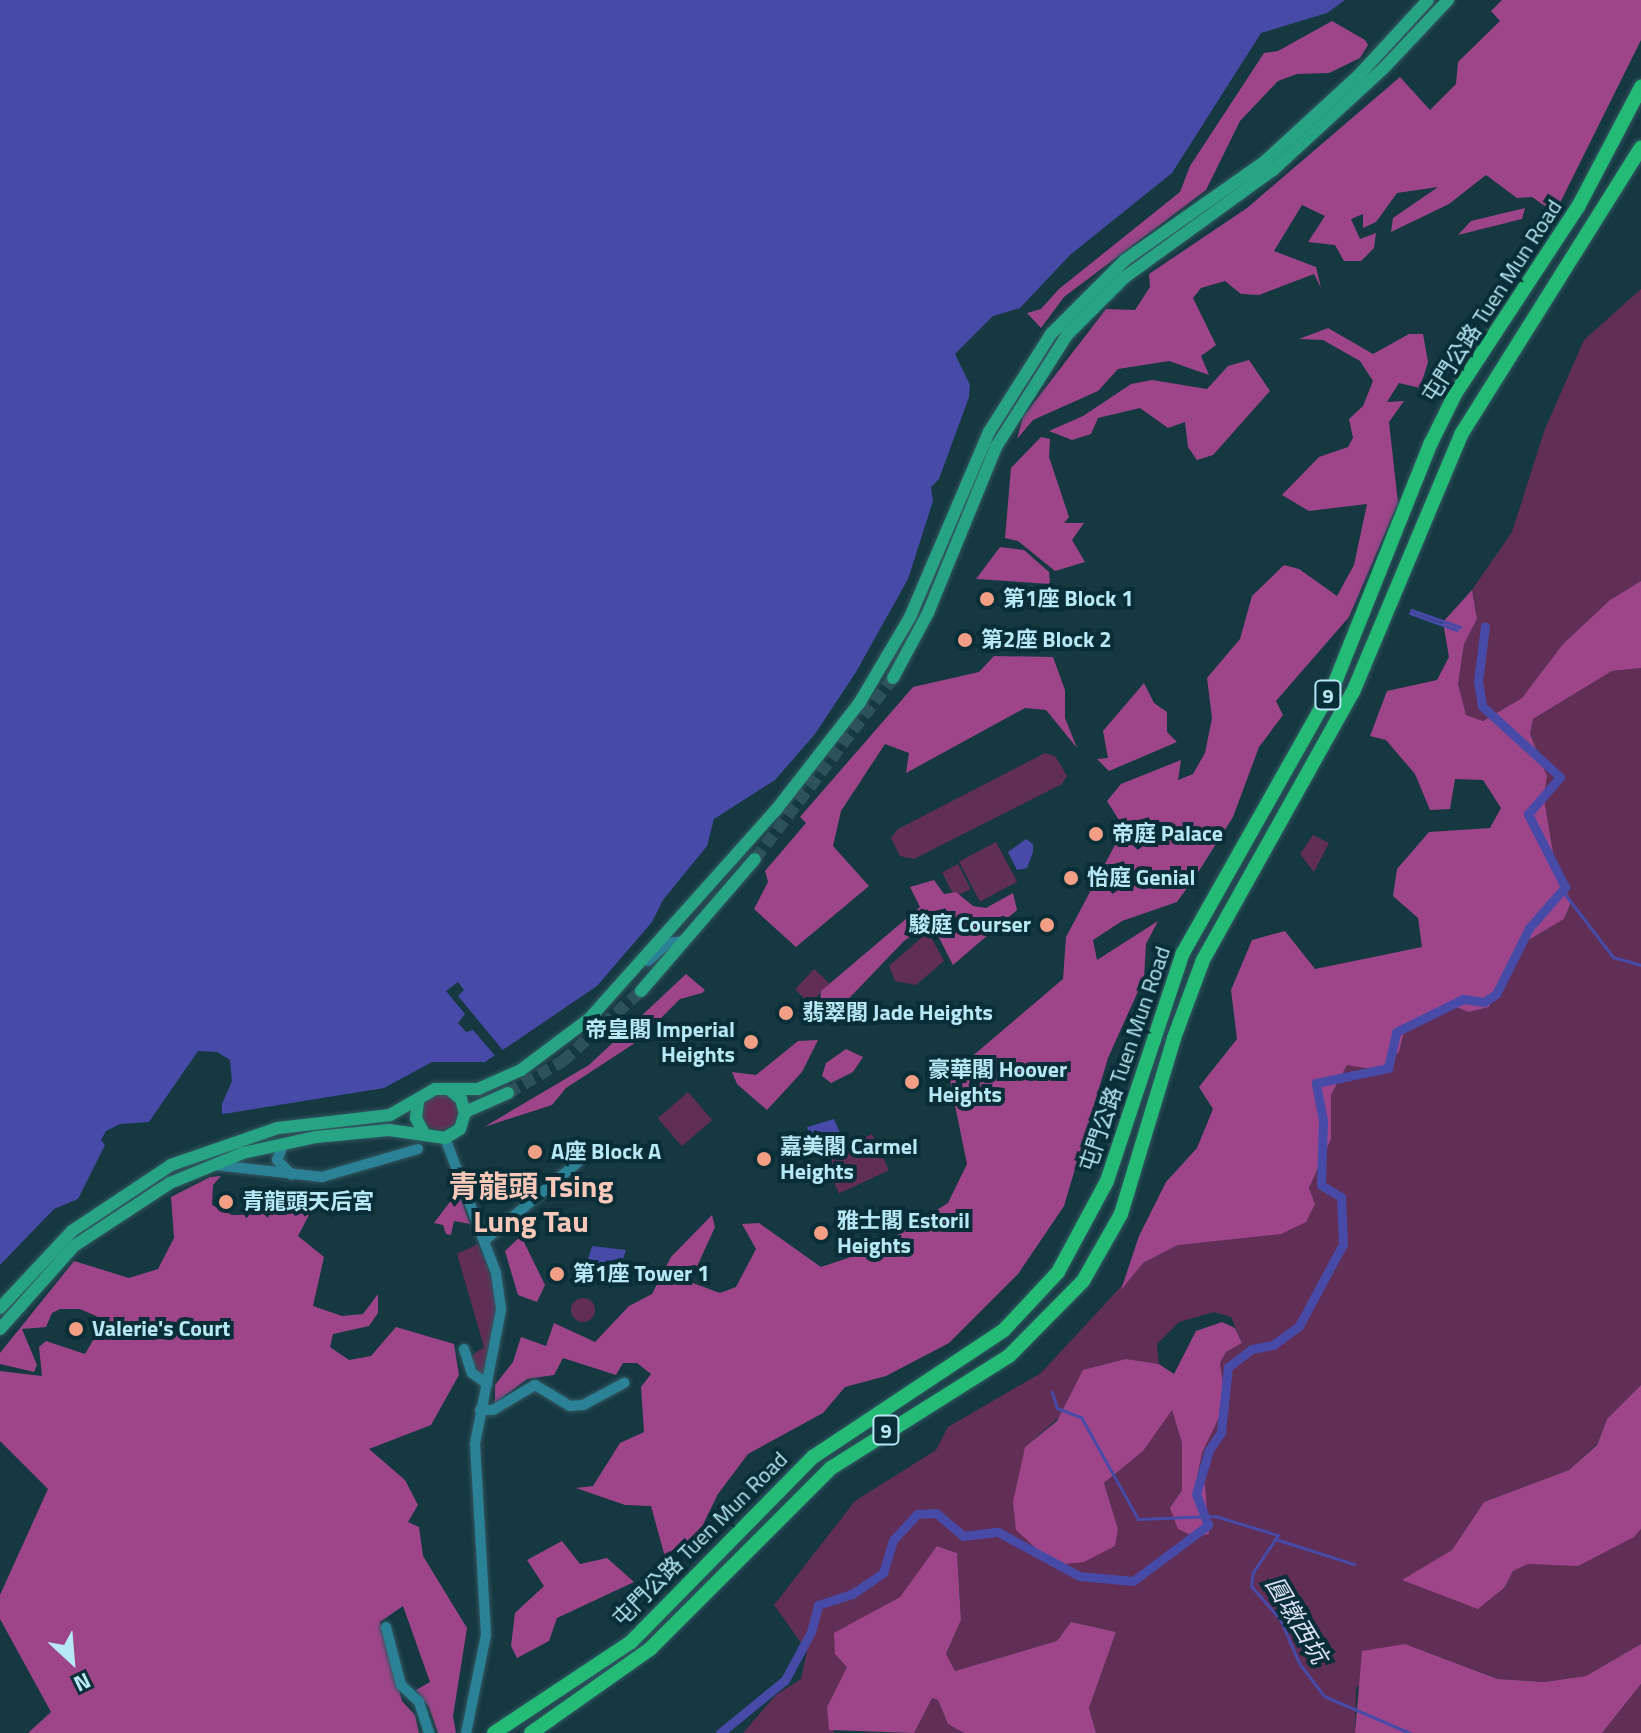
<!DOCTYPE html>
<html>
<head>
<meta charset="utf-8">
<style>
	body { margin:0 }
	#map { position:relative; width:1641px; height:1733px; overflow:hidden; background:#153841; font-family:"Titillium Web","Noto Sans TC",sans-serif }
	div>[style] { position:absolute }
	.green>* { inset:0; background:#612e55; transform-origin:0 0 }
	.round { border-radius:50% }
	.forest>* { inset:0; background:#9e4589 }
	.water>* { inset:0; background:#474ba7 }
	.pier>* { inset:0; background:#153841 }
	.stream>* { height:3px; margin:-1.5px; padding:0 1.5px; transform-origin:1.5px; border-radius:1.5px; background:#474ba7 }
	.canal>* { height:9px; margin:-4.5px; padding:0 4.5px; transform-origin:4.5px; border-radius:4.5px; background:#474ba7 }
	.major-tunnel>* { height:12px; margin-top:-6px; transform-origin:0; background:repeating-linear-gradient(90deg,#2d525c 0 12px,transparent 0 18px) }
	.roads { filter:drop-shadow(0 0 2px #335761) drop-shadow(0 0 2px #335761) }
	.minor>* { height:10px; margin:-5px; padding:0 5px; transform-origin:5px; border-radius:5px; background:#2b8297 }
	.major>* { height:12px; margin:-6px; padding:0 6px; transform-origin:6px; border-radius:6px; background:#27a484 }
	.highway>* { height:14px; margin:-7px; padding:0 7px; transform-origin:7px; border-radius:7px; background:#24bb77 }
	.dots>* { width:22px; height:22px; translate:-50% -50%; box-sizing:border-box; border:4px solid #092e37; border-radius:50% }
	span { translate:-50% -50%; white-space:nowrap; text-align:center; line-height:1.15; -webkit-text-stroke:8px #092e37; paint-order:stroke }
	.shield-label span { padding:2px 6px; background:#092e37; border:2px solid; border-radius:6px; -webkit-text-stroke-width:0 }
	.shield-label { font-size:20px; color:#b7e8f6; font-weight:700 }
	.street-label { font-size:22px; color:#b7e8f6 }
	.poi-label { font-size:22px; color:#b7e8f6; font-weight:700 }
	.left { translate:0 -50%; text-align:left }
	.right { translate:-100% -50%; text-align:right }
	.water-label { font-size:24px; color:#dde1fb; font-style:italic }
	.district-label { font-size:30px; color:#f9c8b9; font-weight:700 }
	.north { position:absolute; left:32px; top:1621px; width:80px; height:80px; -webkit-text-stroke:6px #092e37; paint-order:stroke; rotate:154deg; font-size:22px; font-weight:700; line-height:32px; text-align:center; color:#b7e8f6 }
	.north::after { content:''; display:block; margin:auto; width:28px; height:36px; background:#b7e8f6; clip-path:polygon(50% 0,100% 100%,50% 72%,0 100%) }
</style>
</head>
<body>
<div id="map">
	<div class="green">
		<i style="clip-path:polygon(1641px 289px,1641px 581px,1610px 600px,1563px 644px,1522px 698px,1483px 721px,1466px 715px,1458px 684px,1464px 644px,1477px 619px,1472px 590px,1512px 532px,1545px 429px,1584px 340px)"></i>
		<i style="clip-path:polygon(evenodd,1641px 668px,1641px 1385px,1607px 1419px,1597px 1444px,1569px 1470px,1484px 1502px,1452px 1550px,1403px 1580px,1505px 1588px,1513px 1571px,1528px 1564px,1578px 1565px,1641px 1529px,1641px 1644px,1586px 1676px,1544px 1682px,1499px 1679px,1405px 1644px,1356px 1688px,1355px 1733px,1096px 1733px,1089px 1708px,1116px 1632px,1071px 1622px,1057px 1641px,955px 1671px,946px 1655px,961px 1620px,957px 1553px,938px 1546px,900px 1597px,876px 1610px,827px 1707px,834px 1733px,743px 1733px,776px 1695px,801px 1679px,807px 1651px,774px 1605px,855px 1501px,936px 1450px,948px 1427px,1041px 1373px,1143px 1263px,1178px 1245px,1215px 1239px,1315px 1204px,1309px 1188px,1331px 1139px,1331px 1095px,1347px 1065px,1399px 1052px,1406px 1024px,1448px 1004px,1469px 1012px,1489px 1007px,1520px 945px,1564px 919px,1571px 902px,1554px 858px,1544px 799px,1547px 776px,1530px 734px,1533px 719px,1612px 671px,1641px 668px,1214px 1312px,1231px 1317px,1242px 1343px,1226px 1352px,1220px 1363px,1226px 1403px,1202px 1453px,1197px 1478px,1170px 1508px,1182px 1490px,1182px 1443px,1172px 1409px,1143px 1451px,1104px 1483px,1118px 1529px,1114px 1546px,1101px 1551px,1025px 1447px,1126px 1359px,1159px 1364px,1157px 1344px,1179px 1322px,1214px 1312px)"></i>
		<i style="clip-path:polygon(1045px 753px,1055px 756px,1067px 776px,1062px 784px,914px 859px,900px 856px,891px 838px,898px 829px)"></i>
		<i style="clip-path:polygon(1313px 835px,1329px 843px,1314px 872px,1300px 854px)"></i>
		<i style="left:996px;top:842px;width:45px;height:42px;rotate:62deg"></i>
		<i style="left:958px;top:864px;width:28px;height:18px;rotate:63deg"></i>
		<i style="clip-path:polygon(928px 932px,944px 961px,916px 985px,895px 981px,889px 966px)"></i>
		<i style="left:814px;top:969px;width:21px;height:28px;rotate:43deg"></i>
		<i style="left:688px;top:1092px;width:37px;height:40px;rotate:49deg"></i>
		<i class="round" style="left:422px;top:1094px;width:36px;height:36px"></i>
		<i style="left:872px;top:1134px;width:40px;height:55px;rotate:65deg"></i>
		<i style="clip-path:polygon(478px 1244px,494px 1284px,497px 1307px,495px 1341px,482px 1378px,470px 1357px,484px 1347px,457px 1254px)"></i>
		<i class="round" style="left:571px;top:1298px;width:24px;height:24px"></i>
		<i style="clip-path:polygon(1641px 1684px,1641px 1733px,1602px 1733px)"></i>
		<i style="clip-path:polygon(931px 1698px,938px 1700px,948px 1724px,964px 1733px,914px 1733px)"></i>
	</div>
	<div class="forest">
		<i style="clip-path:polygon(1502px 0,1641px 0,1641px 40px,1555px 213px,1532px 197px,1517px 198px,1486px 175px,1449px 204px,1391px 232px,1393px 218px,1438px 187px,1397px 193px,1376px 222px,1363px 228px,1363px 214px,1351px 219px,1360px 239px,1376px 233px,1374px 248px,1361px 261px,1344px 261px,1335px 245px,1308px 242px,1325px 216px,1302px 205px,1274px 251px,1316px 267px,1321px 288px,1314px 274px,1259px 295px,1241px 294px,1225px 281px,1201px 288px,1193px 298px,1216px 345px,1201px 356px,1209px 375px,1169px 361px,1118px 369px,1098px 391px,1033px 420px,1017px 439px,1023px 417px,1106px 309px,1135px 310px,1150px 287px,1149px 274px,1247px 208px,1400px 77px,1430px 110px,1456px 84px,1458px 62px,1500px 21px,1491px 11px)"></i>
		<i style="clip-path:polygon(1332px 21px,1365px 40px,1368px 45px,1360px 58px,1329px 73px,1297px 74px,1278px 81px,1240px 121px,1206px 190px,1064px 297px,1041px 328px,1027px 313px,1041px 309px,1059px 289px,1180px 192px,1190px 166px,1264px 53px,1278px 51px)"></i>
		<i style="clip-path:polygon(1525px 208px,1522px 219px,1458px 235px,1471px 221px)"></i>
		<i style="clip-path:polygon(1328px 328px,1373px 354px,1409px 334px,1423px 334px,1428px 362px,1420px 388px,1399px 383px,1387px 402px,1404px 401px,1389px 422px,1398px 503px,1349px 617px,1276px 701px,1283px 715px,1259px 747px,1233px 817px,1197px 874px,1177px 902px,1122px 921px,1093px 940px,1097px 960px,1158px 921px,1146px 944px,1144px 978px,1108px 1058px,1064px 1206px,1018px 1274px,949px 1343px,886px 1376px,845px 1387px,823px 1413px,748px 1454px,718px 1494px,693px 1545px,665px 1557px,651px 1506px,625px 1505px,576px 1488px,593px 1486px,620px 1443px,644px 1432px,641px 1387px,651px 1374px,637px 1363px,623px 1363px,616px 1375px,563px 1358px,554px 1375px,527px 1379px,495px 1403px,495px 1385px,513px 1362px,521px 1337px,546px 1346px,554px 1323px,595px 1342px,629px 1306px,652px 1294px,671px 1257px,712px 1215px,715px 1227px,690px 1282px,720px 1293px,736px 1287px,756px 1249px,742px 1224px,759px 1223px,821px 1267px,875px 1249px,948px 1203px,967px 1164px,949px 1076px,1063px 979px,1066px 937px,1124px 828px,1107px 801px,1121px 784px,1181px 760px,1178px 780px,1193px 774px,1205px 753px,1212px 718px,1207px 678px,1240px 639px,1252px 596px,1284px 565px,1299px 569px,1337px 596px,1354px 565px,1367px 504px,1309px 511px,1282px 495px,1319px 457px,1348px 447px,1353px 438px,1349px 419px,1363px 406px,1373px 381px,1360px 361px,1323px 340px,1299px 339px)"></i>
		<i style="clip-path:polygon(1249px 360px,1270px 391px,1213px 455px,1197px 460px,1188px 447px,1185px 422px,1168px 428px,1140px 408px,1098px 418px,1091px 434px,1072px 440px,1049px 431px,1083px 416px,1131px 384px,1152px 380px,1207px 389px,1228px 366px)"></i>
		<i style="clip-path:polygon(1041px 437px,1050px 439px,1049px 457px,1069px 517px,1064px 523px,1084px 523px,1072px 540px,1085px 562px,1055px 571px,1018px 541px,1005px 538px,1011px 468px)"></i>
		<i style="clip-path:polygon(1000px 547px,1024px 550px,1049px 572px,1050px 584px,976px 579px)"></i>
		<i style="clip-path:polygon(1641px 581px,1641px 668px,1612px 671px,1533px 719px,1530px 734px,1547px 776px,1544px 799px,1554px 858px,1571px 902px,1564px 919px,1520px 945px,1489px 1007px,1469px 1012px,1448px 1004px,1406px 1024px,1399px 1052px,1378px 1070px,1347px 1065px,1331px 1095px,1331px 1139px,1309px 1188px,1315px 1204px,1306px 1222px,1281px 1234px,1178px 1245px,1143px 1263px,1121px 1290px,1139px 1236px,1166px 1182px,1197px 1148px,1213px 1109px,1199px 1087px,1237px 1039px,1231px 990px,1252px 940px,1285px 931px,1315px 969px,1422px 947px,1418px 918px,1393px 896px,1397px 869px,1429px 832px,1490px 828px,1501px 808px,1483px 780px,1455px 779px,1450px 809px,1430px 810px,1415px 774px,1386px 740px,1370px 736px,1387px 691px,1437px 680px,1449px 657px,1443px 622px,1472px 590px,1477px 619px,1464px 644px,1458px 684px,1466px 715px,1483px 721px,1522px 698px,1563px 644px,1610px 600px)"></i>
		<i style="clip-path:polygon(994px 656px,1053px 657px,1065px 690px,1065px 718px,1077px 748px,1046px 710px,1025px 708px,906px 773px,909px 753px,885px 744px,841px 811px,833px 846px,869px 886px,796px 947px,754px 909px,768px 882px,765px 871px,806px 823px,800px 817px,913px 687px,979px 672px)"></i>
		<i style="clip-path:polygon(1144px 683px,1154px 703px,1167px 712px,1167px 732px,1177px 742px,1109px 771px,1097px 759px,1108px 758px,1103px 731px)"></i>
		<i style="clip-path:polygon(934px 880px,944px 894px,956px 892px,973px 906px,986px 908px,1013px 893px,1017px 910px,953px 965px,931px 922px,904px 941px,833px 1015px,820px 1001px,821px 991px,920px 907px,910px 887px)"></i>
		<i style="clip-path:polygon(686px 974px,705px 990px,702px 993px,680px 999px,638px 1041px,566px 1088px,552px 1105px,484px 1127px,589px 1065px)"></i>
		<i style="clip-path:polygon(818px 1040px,802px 1072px,767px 1110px,737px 1084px,732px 1072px,756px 1075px,798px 1041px)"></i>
		<i style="clip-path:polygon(846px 1049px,863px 1057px,853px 1072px,831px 1083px,822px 1076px,826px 1063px)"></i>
		<i style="clip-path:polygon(221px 1176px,213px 1185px,212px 1205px,232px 1215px,310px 1213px,298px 1236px,324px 1257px,313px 1306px,342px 1316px,363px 1314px,378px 1294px,378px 1313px,369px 1326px,333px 1334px,330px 1347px,349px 1360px,371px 1356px,396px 1327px,454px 1344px,459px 1375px,431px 1425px,369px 1449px,405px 1480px,418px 1505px,408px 1522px,419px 1527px,423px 1556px,467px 1628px,453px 1716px,456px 1733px,438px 1733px,429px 1707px,416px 1690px,430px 1682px,403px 1606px,380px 1622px,402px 1701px,415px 1715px,419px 1733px,28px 1733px,51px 1712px,0 1619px,0 1595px,48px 1489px,0 1441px,0 1371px,42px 1376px,39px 1347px,46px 1341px,85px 1354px,105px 1320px,80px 1309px,60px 1309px,52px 1313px,46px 1327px,22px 1329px,37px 1365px,34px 1372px,0 1364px,0 1353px,74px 1261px,129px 1278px,158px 1269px,174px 1238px,171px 1197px,210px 1177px)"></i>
		<i style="clip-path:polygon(458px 1191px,470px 1224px,454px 1221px,451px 1235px,446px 1234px,443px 1225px,434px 1223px)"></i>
		<i style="clip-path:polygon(521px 1236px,545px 1285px,537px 1302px,518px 1295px,505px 1251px)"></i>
		<i style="clip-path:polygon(1222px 1322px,1235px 1328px,1242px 1343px,1226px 1352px,1220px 1363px,1226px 1403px,1202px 1453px,1197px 1478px,1205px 1485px,1209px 1534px,1195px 1537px,1178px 1529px,1170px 1508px,1182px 1490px,1182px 1443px,1172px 1410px,1143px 1451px,1104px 1483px,1118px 1529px,1115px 1546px,1084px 1562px,1054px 1565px,1016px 1530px,1013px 1502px,1025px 1447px,1057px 1421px,1083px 1370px,1126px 1359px,1159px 1364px,1174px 1374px,1196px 1331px)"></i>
		<i style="clip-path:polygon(1641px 1385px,1641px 1529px,1634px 1537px,1578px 1566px,1528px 1564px,1513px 1571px,1505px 1587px,1478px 1609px,1402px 1580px,1452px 1550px,1484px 1502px,1569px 1470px,1597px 1445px,1607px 1419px)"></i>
		<i style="clip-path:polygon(562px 1541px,580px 1564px,607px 1558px,634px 1582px,557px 1618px,549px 1641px,517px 1658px,511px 1646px,515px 1613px,544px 1586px,527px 1560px)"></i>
		<i style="clip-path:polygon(937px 1546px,957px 1553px,961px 1620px,946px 1654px,955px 1671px,1057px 1641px,1071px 1622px,1116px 1632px,1089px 1708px,1096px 1733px,964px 1733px,948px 1724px,938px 1700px,932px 1698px,914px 1733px,829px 1730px,827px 1707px,847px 1667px,835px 1654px,834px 1633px,900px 1597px)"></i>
		<i style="clip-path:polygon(1405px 1644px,1498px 1679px,1544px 1682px,1586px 1676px,1641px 1644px,1641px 1684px,1602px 1733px,1355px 1733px,1362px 1651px)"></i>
	</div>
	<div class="water">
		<i style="clip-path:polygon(0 0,1345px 0,1327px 13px,1261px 33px,1172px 173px,1070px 255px,1020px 308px,993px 316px,955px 354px,970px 385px,969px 397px,939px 479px,931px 487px,933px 501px,908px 579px,856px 672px,815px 734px,775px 780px,714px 819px,707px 846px,663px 900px,652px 922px,597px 986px,485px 1062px,432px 1062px,384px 1088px,230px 1113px,222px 1114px,222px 1104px,232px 1081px,230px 1060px,217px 1052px,198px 1051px,149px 1122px,120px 1124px,106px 1131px,101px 1140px,105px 1145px,78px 1199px,54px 1209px,0 1265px)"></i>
		<i style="clip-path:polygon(1026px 839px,1033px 844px,1033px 852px,1027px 868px,1017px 870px,1008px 852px)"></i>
		<i style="clip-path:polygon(834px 1119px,840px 1133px,812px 1145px,807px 1127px)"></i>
		<i style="clip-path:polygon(592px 1246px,626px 1250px,616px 1279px,586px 1265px)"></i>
	</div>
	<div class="pier">
		<i style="clip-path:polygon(458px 982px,464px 990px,458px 996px,506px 1054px,498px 1059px,473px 1030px,466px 1032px,458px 1023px,465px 1014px,446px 991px)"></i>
	</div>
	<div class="stream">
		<i style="left:1411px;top:610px;width:52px;rotate:19.1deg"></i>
		<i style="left:1410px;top:613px;width:50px;rotate:19.9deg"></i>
		<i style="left:1564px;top:893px;width:81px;rotate:52.6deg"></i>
		<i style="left:1613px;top:957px;width:29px;rotate:16deg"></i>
		<i style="left:1052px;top:1392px;width:17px;rotate:73deg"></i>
		<i style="left:1057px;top:1408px;width:26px;rotate:21deg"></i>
		<i style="left:1081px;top:1417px;width:117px;rotate:60.8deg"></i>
		<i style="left:1138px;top:1519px;width:77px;rotate:-2.2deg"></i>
		<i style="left:1215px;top:1516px;width:66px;rotate:16.8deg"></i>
		<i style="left:1278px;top:1535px;width:45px;rotate:124deg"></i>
		<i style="left:1253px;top:1572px;width:14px;rotate:98deg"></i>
		<i style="left:1251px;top:1586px;width:44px;rotate:48.7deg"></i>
		<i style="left:1280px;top:1619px;width:48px;rotate:66.6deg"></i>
		<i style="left:1299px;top:1663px;width:41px;rotate:52.9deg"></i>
		<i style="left:1324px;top:1696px;width:94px;rotate:23.3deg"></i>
		<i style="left:1275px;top:1539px;width:83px;rotate:17.6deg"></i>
	</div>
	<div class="canal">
		<i style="left:720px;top:1733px;width:84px;rotate:-39.2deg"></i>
		<i style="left:785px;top:1680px;width:55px;rotate:-61.6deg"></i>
		<i style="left:811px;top:1632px;width:28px;rotate:-75deg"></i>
		<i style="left:818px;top:1605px;width:36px;rotate:-18deg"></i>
		<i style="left:852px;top:1594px;width:37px;rotate:-34deg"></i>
		<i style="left:883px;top:1573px;width:34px;rotate:-73deg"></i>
		<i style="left:893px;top:1540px;width:35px;rotate:-47deg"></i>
		<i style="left:917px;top:1514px;width:19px;rotate:-3deg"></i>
		<i style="left:936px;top:1513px;width:35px;rotate:40deg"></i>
		<i style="left:963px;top:1536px;width:35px;rotate:-7deg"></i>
		<i style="left:998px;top:1532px;width:92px;rotate:28.5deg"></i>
		<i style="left:1079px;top:1576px;width:54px;rotate:5.3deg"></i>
		<i style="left:1133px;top:1581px;width:94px;rotate:-36.7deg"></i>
		<i style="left:1208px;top:1525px;width:33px;rotate:-111deg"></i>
		<i style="left:1196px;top:1494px;width:46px;rotate:-73.5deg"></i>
		<i style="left:1209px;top:1450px;width:22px;rotate:-56deg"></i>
		<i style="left:1221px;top:1432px;width:65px;rotate:-83.9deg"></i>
		<i style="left:1228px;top:1367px;width:30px;rotate:-37deg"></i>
		<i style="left:1252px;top:1349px;width:21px;rotate:-11deg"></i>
		<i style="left:1273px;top:1345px;width:32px;rotate:-36deg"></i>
		<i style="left:1299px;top:1326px;width:93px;rotate:-61.8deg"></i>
		<i style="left:1343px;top:1244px;width:47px;rotate:-92.4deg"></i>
		<i style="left:1341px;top:1197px;width:23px;rotate:-149deg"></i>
		<i style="left:1321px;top:1185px;width:65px;rotate:-88.2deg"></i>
		<i style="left:1323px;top:1120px;width:38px;rotate:-101deg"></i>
		<i style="left:1316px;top:1083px;width:74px;rotate:-11.8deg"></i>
		<i style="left:1388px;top:1068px;width:37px;rotate:-77deg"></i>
		<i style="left:1396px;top:1032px;width:75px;rotate:-26.2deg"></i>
		<i style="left:1463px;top:999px;width:21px;rotate:8deg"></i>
		<i style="left:1484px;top:1002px;width:14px;rotate:-34deg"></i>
		<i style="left:1496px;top:994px;width:74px;rotate:-63.4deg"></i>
		<i style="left:1529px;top:928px;width:55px;rotate:-48.7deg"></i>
		<i style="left:1565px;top:887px;width:82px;rotate:-116.9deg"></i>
		<i style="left:1528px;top:814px;width:49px;rotate:-49.1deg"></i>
		<i style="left:1560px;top:777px;width:105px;rotate:-137.7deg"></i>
		<i style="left:1482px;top:706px;width:24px;rotate:-99deg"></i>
		<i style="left:1478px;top:682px;width:56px;rotate:-82.9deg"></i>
	</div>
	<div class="major-tunnel">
		<i style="left:755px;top:859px;width:228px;rotate:-52.7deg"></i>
		<i style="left:508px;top:1093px;width:64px;rotate:-30.2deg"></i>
		<i style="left:563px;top:1061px;width:105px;rotate:-41.9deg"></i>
	</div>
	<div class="roads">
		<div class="minor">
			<i style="left:648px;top:961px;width:27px;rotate:-42deg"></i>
			<i style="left:668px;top:943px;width:16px;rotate:-7deg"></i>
			<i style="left:445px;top:1138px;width:144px;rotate:69.3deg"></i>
			<i style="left:496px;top:1273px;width:37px;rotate:82deg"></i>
			<i style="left:501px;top:1310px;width:136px;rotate:101deg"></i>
			<i style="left:475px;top:1444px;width:191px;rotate:86.7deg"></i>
			<i style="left:486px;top:1635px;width:100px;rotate:101.5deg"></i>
			<i style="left:284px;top:1143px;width:18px;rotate:112deg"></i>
			<i style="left:277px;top:1160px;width:21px;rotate:45deg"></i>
			<i style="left:215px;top:1165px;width:108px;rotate:6.4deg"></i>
			<i style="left:322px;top:1177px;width:100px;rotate:-16.3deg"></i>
			<i style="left:484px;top:1241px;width:123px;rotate:-40deg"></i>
			<i style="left:464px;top:1349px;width:25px;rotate:72deg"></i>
			<i style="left:472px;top:1373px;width:19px;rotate:36deg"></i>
			<i style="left:480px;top:1410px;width:13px"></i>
			<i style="left:493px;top:1410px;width:49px;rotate:-30.8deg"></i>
			<i style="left:535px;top:1385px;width:41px;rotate:31deg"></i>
			<i style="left:570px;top:1406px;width:13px;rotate:-4deg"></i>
			<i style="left:583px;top:1405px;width:47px;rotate:-28.2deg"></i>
			<i style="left:386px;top:1627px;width:60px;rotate:75.5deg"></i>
			<i style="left:401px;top:1685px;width:25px;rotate:43deg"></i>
			<i style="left:419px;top:1702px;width:33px;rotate:72deg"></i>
		</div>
		<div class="major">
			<i style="left:893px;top:678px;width:74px;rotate:-61.7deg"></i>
			<i style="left:928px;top:613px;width:179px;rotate:-67.7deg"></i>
			<i style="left:996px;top:447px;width:133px;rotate:-57.6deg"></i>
			<i style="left:1067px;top:335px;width:82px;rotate:-45deg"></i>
			<i style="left:1125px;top:277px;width:183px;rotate:-35.9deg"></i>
			<i style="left:1273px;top:170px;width:149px;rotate:-42.6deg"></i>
			<i style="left:1383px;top:69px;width:95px;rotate:-46.7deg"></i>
			<i style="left:641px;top:991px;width:174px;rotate:-49.2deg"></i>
			<i style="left:418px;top:1102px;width:16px;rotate:97deg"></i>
			<i style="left:416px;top:1118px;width:15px;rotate:62deg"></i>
			<i style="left:465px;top:1112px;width:47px;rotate:-23.8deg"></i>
			<i style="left:0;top:1308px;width:105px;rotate:-46.9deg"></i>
			<i style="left:72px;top:1231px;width:119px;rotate:-33.7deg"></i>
			<i style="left:171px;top:1165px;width:113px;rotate:-19.1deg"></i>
			<i style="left:278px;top:1128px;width:113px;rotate:-6.6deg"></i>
			<i style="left:390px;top:1115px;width:52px;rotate:-30deg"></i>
			<i style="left:435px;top:1089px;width:43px"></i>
			<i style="left:478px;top:1089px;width:47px;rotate:-23.8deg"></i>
			<i style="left:521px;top:1070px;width:85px;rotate:-36.9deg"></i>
			<i style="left:589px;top:1019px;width:280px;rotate:-48.2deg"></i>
			<i style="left:776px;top:810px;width:137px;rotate:-52.1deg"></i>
			<i style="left:860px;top:702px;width:99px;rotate:-59.5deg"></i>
			<i style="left:910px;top:617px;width:201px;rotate:-66.9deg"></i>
			<i style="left:989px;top:432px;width:116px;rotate:-57.7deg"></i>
			<i style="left:1051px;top:334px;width:105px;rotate:-45deg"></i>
			<i style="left:1125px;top:260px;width:170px;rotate:-35.2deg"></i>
			<i style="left:1264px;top:162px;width:130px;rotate:-42.5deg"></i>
			<i style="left:1360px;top:74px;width:100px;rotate:-47.4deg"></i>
			<i style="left:0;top:1329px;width:111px;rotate:-48.3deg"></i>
			<i style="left:74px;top:1246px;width:115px;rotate:-33.3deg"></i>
			<i style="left:170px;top:1183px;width:79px;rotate:-22.3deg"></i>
			<i style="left:243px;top:1153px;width:75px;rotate:-12.4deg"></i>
			<i style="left:316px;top:1137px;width:73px;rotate:-5.5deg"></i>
			<i style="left:389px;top:1130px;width:57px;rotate:8.1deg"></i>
			<i style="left:445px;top:1138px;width:17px;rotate:-31deg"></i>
			<i style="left:460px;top:1129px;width:17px;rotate:-73deg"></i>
			<i style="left:465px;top:1113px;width:15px;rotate:-106deg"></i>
			<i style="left:461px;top:1099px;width:14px;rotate:-141deg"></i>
		</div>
		<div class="highway">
			<i style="left:494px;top:1733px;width:164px;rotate:-33.6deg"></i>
			<i style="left:631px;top:1642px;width:260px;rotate:-45.5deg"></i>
			<i style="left:813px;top:1457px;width:229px;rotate:-33.6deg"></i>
			<i style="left:1004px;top:1330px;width:79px;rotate:-47deg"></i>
			<i style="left:1058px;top:1272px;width:103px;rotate:-61.7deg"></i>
			<i style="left:1107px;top:1181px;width:240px;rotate:-71.6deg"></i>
			<i style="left:1183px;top:953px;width:308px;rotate:-60.6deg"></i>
			<i style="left:1334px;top:685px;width:261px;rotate:-68.2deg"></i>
			<i style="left:1431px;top:443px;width:55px;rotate:-63.9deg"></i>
			<i style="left:1455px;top:394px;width:224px;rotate:-56.7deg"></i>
			<i style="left:1578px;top:207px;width:136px;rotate:-62.3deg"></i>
			<i style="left:531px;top:1733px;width:146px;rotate:-35.2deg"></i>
			<i style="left:650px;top:1649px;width:256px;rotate:-45deg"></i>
			<i style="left:831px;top:1468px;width:210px;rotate:-32.2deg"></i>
			<i style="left:1009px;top:1356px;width:105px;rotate:-45.4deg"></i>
			<i style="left:1083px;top:1281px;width:77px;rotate:-60.4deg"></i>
			<i style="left:1121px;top:1214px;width:184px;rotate:-73.2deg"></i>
			<i style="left:1174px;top:1038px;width:83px;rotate:-69.6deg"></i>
			<i style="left:1203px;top:960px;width:307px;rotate:-60.8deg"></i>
			<i style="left:1353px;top:692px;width:281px;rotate:-67.2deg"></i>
			<i style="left:1462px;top:433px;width:337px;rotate:-57.9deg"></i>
		</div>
	</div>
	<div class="dots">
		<i style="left:987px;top:599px;background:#f39f85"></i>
		<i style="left:965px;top:640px;background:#f39f85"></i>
		<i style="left:1096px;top:834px;background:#f39f85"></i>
		<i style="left:1071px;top:878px;background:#f39f85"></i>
		<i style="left:1047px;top:925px;background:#f39f85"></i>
		<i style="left:786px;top:1013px;background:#f39f85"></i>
		<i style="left:751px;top:1042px;background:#f39f85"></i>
		<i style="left:912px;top:1082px;background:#f39f85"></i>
		<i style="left:535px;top:1152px;background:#f39f85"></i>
		<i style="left:764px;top:1159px;background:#f39f85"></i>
		<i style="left:226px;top:1202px;background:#f39f85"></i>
		<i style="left:821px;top:1233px;background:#f39f85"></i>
		<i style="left:557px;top:1274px;background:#f39f85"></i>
		<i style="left:76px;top:1329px;background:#f39f85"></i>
	</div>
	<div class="shield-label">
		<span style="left:1328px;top:695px">9</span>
		<span style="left:886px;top:1430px">9</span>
	</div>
	<div class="street-label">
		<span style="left:1492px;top:301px;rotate:-57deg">屯門公路 Tuen Mun Road</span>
		<span style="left:1125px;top:1059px;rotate:-71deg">屯門公路 Tuen Mun Road</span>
		<span style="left:700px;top:1539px;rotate:-45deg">屯門公路 Tuen Mun Road</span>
	</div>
	<div class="poi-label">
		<span class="left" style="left:1003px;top:599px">第1座 Block 1</span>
		<span class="left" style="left:981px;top:640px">第2座 Block 2</span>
		<span class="left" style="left:1112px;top:834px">帝庭 Palace</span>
		<span class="left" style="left:1087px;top:878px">怡庭 Genial</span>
		<span class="right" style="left:1031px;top:925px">駿庭 Courser</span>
		<span class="left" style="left:802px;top:1013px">翡翠閣 Jade Heights</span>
		<span class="right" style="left:735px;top:1042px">帝皇閣 Imperial<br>Heights</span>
		<span class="left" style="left:928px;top:1082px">豪華閣 Hoover<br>Heights</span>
		<span class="left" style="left:780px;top:1159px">嘉美閣 Carmel<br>Heights</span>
		<span class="left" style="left:551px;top:1152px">A座 Block A</span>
		<span class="left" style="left:242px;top:1202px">青龍頭天后宮</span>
		<span class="left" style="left:837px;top:1233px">雅士閣 Estoril<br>Heights</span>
		<span class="left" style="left:573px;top:1274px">第1座 Tower 1</span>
		<span class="left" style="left:92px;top:1329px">Valerie's Court</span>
	</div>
	<div class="water-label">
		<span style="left:1297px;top:1620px;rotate:59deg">圓墩西坑</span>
	</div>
	<div class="district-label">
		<span style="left:531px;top:1203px">青龍頭 Tsing<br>Lung Tau</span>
	</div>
	<div class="north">N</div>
</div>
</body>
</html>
